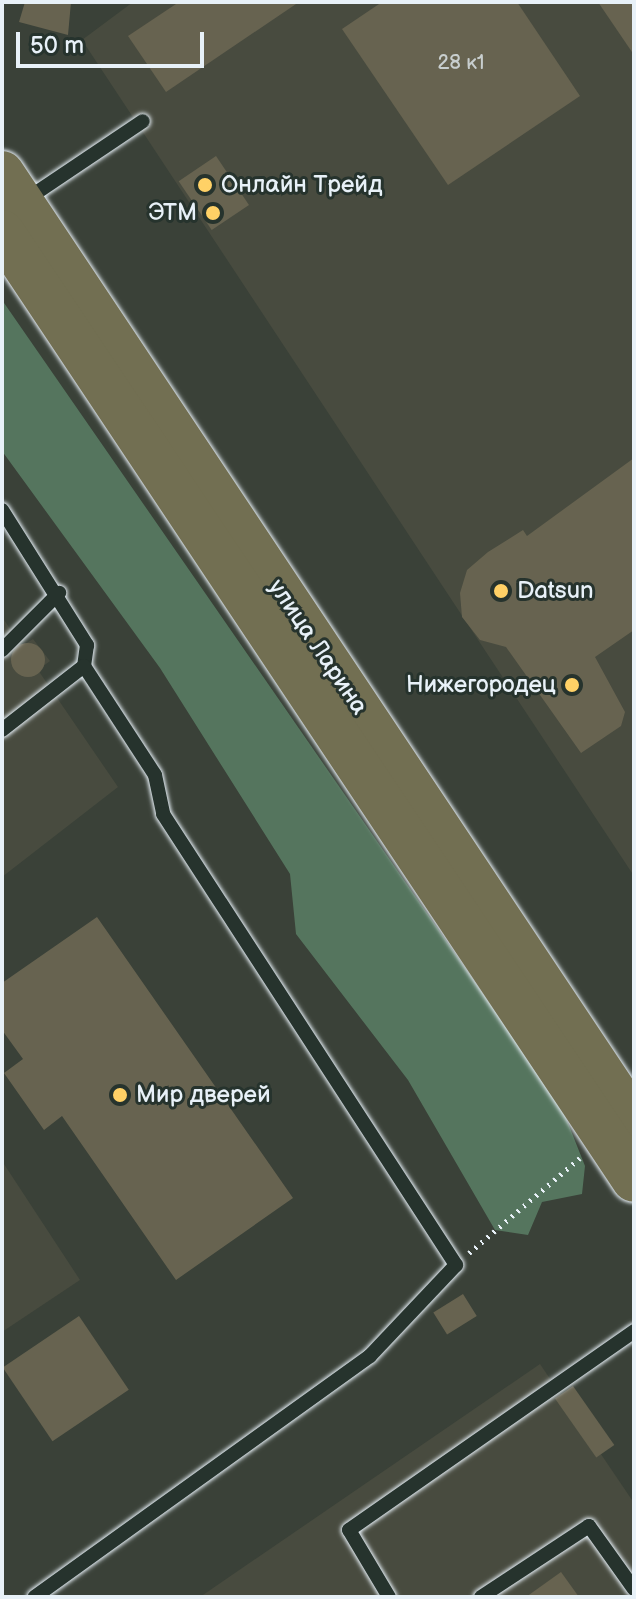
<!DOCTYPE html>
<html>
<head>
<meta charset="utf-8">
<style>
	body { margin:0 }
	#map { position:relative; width:636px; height:1599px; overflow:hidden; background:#3a4138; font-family:"Balsamiq Sans",sans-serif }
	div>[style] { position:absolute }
	.built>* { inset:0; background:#484b3f }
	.green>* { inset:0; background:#55755e }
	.building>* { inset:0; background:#676350; transform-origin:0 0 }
	.round { border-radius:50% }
	.path>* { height:5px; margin-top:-2.5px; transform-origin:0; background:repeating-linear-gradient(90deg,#e8f1f8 0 2px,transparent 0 8px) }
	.roads { filter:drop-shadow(0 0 2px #e8f1f8) drop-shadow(0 0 2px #e8f1f8) }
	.service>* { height:14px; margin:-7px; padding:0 7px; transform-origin:7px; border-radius:7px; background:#26332d }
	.primary>* { height:44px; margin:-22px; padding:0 22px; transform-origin:22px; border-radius:22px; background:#726f52 }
	.dots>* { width:22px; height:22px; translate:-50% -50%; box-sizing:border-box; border:4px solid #26332d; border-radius:50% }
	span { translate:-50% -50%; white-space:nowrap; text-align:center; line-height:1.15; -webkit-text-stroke:6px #26332d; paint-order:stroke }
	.number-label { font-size:20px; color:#c8cece }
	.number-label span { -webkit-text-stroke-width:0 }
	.poi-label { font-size:24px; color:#e8f1f8 }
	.left { translate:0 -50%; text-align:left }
	.right { translate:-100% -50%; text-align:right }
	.street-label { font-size:24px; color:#e8f1f8 }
	.frame { position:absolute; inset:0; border:4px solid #e8f1f8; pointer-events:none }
	.scale { position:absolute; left:16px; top:32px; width:188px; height:36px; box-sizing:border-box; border:4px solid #e8f1f8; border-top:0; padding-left:10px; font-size:24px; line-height:28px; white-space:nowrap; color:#e8f1f8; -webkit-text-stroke:6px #26332d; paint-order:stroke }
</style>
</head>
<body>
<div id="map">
	<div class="built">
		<i style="clip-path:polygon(133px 2px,634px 2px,634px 876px,82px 40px)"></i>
		<i style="clip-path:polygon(2px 617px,22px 646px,33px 639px,50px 661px,38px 670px,118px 787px,2px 877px)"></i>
		<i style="clip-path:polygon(2px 1161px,80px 1280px,2px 1332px)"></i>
		<i style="clip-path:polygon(540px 1364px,634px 1503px,634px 1597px,200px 1597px)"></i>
	</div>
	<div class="green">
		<i style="clip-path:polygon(2px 300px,562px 1108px,585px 1166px,582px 1194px,542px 1202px,528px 1235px,495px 1230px,408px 1080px,296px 934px,290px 874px,160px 668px,2px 451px)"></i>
	</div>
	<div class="building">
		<i style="clip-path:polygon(25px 2px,71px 2px,68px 35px,19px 22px)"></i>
		<i style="clip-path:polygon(179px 2px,299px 2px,166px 92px,128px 36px)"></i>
		<i style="clip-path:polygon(382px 2px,517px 2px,580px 96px,448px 185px,342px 29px)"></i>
		<i style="clip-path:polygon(598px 2px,634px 2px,634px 55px)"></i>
		<i style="left:216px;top:156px;width:59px;height:45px;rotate:56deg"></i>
		<i style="clip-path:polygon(634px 458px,634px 630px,595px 657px,625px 712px,621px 726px,581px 753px,506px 647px,480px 640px,462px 617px,460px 593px,467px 570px,488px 552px,523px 530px,527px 536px)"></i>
		<i class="round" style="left:11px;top:643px;width:34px;height:34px"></i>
		<i style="clip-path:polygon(97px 917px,293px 1198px,176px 1280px,62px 1116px,44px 1130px,4px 1073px,23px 1059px,2px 1030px,2px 983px)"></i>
		<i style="left:463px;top:1294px;width:26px;height:35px;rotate:58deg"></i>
		<i style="left:79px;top:1316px;width:89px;height:92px;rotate:56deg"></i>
		<i style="left:573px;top:1386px;width:72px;height:22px;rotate:55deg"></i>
		<i style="clip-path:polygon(561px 1572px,579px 1597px,526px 1597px)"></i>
	</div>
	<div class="path">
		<i style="left:469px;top:1253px;width:146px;rotate:-40.6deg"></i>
	</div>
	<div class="roads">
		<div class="service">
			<i style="left:24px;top:201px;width:143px;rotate:-33.9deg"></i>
			<i style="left:2px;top:510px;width:160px;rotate:57.8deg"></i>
			<i style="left:87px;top:645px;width:21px;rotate:98deg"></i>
			<i style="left:84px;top:666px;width:130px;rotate:56.9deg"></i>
			<i style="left:155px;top:775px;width:40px;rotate:78deg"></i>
			<i style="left:163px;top:814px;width:538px;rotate:56.99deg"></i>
			<i style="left:456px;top:1265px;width:125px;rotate:133.4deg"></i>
			<i style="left:370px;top:1356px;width:413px;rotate:144.3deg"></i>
			<i style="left:2px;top:650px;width:81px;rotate:-45deg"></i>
			<i style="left:2px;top:730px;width:104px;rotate:-38deg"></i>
			<i style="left:389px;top:1597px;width:78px;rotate:-120.8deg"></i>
			<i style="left:349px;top:1530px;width:348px;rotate:-34.9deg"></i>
			<i style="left:481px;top:1597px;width:129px;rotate:-33.3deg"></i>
			<i style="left:589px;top:1526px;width:77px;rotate:54.5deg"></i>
		</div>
		<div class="primary">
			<i style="left:2px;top:173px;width:1139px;rotate:56.31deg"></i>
			<i style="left:2px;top:232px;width:1139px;rotate:56.31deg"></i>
		</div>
	</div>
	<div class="dots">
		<i style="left:205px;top:185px;background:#ffd166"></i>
		<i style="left:213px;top:213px;background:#ffd166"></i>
		<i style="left:501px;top:591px;background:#ffd166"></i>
		<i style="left:572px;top:685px;background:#ffd166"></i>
		<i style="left:120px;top:1095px;background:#ffd166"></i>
	</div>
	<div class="number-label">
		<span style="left:461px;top:63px">28 к1</span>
	</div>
	<div class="poi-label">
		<span class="left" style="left:221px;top:185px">Онлайн Трейд</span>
		<span class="right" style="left:197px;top:213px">ЭТМ</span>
		<span class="left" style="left:517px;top:591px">Datsun</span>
		<span class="right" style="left:556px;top:685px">Нижегородец</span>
		<span class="left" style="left:136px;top:1095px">Мир дверей</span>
	</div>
	<div class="street-label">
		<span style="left:318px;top:647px;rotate:56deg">улица Ларина</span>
	</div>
	<div class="frame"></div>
	<div class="scale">50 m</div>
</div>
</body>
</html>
